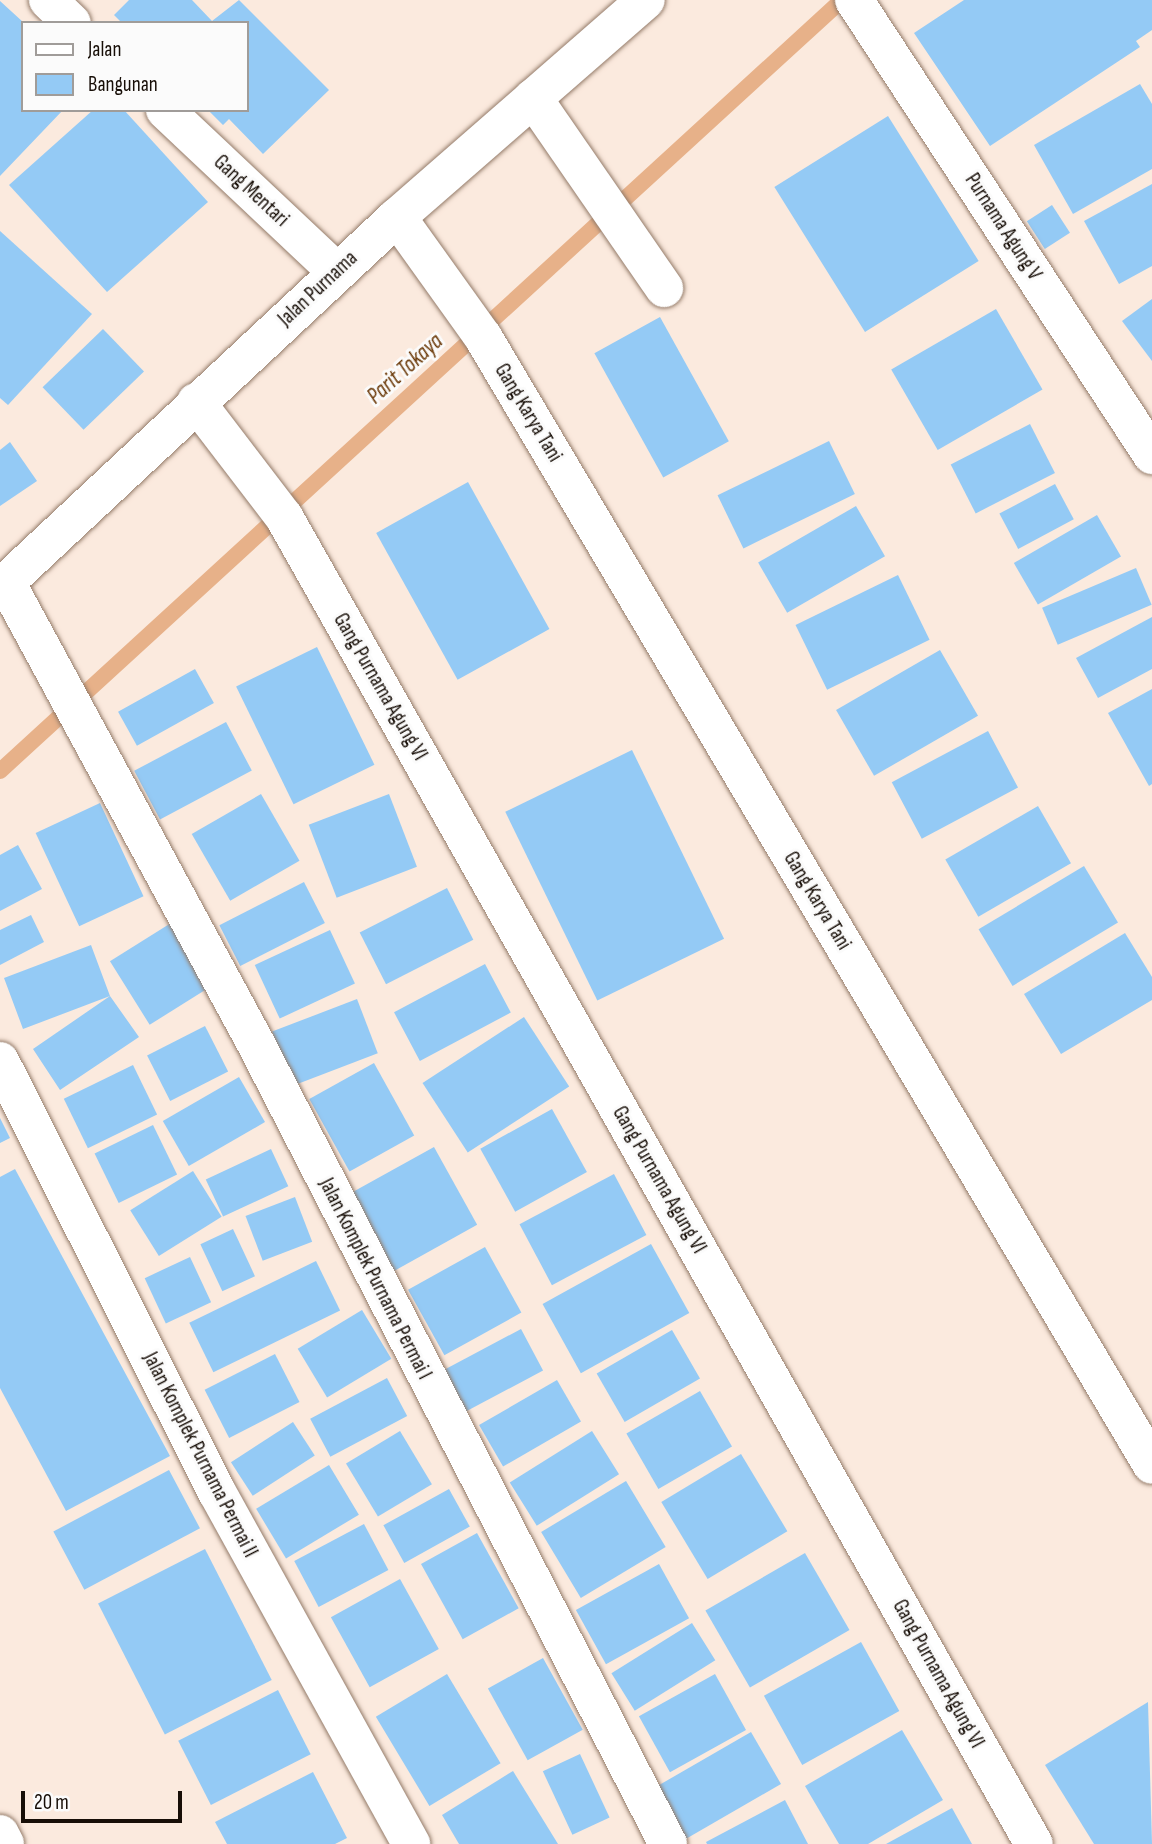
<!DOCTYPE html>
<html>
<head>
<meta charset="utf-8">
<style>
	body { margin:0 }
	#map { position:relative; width:1152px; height:1844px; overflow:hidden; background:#fbeade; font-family:"Sofia Sans Condensed",sans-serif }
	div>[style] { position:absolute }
	.stream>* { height:16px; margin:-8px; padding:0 8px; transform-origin:8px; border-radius:8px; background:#e7b189 }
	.building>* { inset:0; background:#94caf5; transform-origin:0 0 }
	.roads { filter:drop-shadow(0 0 2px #947b69) drop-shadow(0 0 2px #947b69) }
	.minor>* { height:38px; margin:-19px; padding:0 19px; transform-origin:19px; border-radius:19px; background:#fff }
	span { translate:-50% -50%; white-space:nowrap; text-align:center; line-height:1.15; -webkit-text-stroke:6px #fbfbfb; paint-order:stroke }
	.street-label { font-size:21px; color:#170e07 }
	.water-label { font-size:23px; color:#6a3807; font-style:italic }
	.legend { position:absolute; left:21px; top:21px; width:228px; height:91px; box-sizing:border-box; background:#fbfbfb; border:2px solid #a09c99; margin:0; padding:9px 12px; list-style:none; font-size:21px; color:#170e07 }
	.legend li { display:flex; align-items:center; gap:14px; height:35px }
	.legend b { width:35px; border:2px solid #a09c99 }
	.scale { position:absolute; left:21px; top:1791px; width:161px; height:32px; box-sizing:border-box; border:4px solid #170e07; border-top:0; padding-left:9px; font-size:21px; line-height:24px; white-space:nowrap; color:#170e07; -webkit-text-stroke:5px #fbfbfb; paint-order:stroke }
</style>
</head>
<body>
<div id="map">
	<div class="stream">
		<i style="left:0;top:771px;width:1142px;rotate:-42.48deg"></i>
	</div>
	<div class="building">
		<i style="clip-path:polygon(129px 0,192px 0,212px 21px,239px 0,329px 90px,263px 154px,229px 119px,223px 125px,208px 110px,247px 110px,247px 23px,122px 23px,114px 15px)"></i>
		<i style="clip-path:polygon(964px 0,1152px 0,1152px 30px,1136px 41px,1140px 47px,990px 146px,914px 33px)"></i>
		<i style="clip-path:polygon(0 1px,23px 22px,23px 110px,63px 110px,0 176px)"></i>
		<i style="clip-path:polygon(1140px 84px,1152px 104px,1152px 169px,1073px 214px,1034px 145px)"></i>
		<i style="clip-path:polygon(93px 110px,124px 110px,208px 202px,107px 292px,9px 185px)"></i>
		<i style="left:888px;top:116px;width:171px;height:134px;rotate:58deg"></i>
		<i style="clip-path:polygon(1152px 184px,1152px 266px,1119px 284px,1084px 221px)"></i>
		<i style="left:1052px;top:205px;width:33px;height:30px;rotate:57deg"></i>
		<i style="clip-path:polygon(0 231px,92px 314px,8px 405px,0 398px)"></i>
		<i style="clip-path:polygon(1152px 299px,1152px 361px,1122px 321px)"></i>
		<i style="left:996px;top:309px;width:93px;height:121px;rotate:60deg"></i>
		<i style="left:660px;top:317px;width:142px;height:75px;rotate:61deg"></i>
		<i style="left:103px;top:329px;width:59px;height:84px;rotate:46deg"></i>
		<i style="left:1030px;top:424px;width:55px;height:89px;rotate:63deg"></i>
		<i style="left:829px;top:441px;width:59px;height:124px;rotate:64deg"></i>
		<i style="clip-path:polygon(10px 442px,37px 481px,0 506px,0 450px)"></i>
		<i style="left:468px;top:482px;width:168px;height:105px;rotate:61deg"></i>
		<i style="left:1055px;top:484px;width:40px;height:63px;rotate:62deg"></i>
		<i style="left:856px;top:506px;width:58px;height:113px;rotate:60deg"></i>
		<i style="left:1097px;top:515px;width:48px;height:96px;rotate:60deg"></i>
		<i style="left:1136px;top:568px;width:40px;height:102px;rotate:67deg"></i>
		<i style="left:898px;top:575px;width:72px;height:114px;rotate:64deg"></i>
		<i style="clip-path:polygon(1152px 617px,1152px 669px,1098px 698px,1076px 658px)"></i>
		<i style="left:317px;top:647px;width:131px;height:90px;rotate:64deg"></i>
		<i style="left:940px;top:650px;width:76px;height:120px;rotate:60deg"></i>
		<i style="left:195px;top:669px;width:39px;height:88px;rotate:61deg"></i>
		<i style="clip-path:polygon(1152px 689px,1152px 784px,1149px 786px,1108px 713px)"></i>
		<i style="left:226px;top:722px;width:55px;height:104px;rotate:62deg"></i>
		<i style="left:988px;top:731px;width:64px;height:109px;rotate:62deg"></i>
		<i style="left:632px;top:750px;width:210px;height:141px;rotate:64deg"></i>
		<i style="left:261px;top:794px;width:77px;height:80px;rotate:60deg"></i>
		<i style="left:389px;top:794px;width:78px;height:86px;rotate:69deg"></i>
		<i style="left:100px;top:803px;width:103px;height:71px;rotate:65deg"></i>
		<i style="left:1038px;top:806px;width:66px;height:107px;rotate:60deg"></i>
		<i style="clip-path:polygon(18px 845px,42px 889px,0 911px,0 855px)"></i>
		<i style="left:1084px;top:866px;width:66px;height:123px;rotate:59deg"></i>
		<i style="left:304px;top:882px;width:46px;height:95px;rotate:63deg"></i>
		<i style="left:447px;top:888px;width:58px;height:98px;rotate:63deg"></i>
		<i style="clip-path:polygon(31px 915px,44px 942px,0 965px,0 930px)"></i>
		<i style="left:171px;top:923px;width:75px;height:72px;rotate:58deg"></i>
		<i style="left:330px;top:930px;width:59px;height:83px;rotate:65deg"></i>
		<i style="clip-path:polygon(1125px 933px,1152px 977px,1152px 1000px,1061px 1054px,1024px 994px)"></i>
		<i style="clip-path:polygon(91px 945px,110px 996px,139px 1037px,60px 1090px,33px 1049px,110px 996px,23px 1029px,4px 978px)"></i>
		<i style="left:485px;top:964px;width:55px;height:103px;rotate:62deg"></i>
		<i style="left:357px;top:999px;width:58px;height:91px;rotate:69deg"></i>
		<i style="left:524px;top:1017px;width:83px;height:121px;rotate:57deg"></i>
		<i style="left:205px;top:1026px;width:51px;height:65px;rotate:63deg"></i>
		<i style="left:374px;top:1063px;width:83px;height:74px;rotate:61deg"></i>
		<i style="left:133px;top:1065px;width:55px;height:77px;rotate:64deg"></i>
		<i style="left:239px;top:1077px;width:52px;height:88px;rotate:60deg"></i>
		<i style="left:552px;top:1109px;width:72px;height:82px;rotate:61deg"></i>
		<i style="clip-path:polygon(0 1118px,10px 1138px,0 1143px)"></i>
		<i style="left:153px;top:1125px;width:55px;height:65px;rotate:64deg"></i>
		<i style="left:434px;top:1147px;width:89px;height:96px;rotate:61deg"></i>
		<i style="left:271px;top:1149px;width:41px;height:72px;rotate:65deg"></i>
		<i style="clip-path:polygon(15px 1169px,170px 1456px,66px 1511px,0 1388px,0 1177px)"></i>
		<i style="left:193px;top:1171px;width:54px;height:74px;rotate:58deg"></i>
		<i style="left:614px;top:1174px;width:69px;height:107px;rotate:62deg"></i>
		<i style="left:295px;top:1197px;width:48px;height:53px;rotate:69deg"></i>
		<i style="left:233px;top:1229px;width:52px;height:36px;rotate:65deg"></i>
		<i style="left:651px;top:1244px;width:79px;height:124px;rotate:61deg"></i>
		<i style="left:485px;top:1247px;width:75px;height:88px;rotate:61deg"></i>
		<i style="left:190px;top:1257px;width:50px;height:50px;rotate:65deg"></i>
		<i style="left:316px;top:1261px;width:55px;height:141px;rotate:64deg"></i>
		<i style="left:362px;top:1310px;width:57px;height:75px;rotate:59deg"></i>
		<i style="left:521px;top:1329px;width:47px;height:89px;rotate:62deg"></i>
		<i style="left:672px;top:1330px;width:56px;height:87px;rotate:60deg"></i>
		<i style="left:275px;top:1354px;width:54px;height:79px;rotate:63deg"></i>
		<i style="left:387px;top:1378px;width:43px;height:87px;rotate:62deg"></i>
		<i style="left:557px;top:1380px;width:48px;height:90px;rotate:60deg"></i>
		<i style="left:700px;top:1391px;width:64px;height:85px;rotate:60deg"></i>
		<i style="left:293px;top:1422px;width:40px;height:74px;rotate:57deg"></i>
		<i style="left:400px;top:1431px;width:62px;height:63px;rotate:59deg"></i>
		<i style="left:592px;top:1431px;width:51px;height:97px;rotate:58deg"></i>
		<i style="left:741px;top:1454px;width:90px;height:93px;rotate:59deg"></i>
		<i style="left:329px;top:1465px;width:58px;height:85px;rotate:59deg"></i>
		<i style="left:169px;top:1470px;width:66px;height:131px;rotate:62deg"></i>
		<i style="left:626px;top:1481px;width:77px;height:99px;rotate:59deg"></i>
		<i style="left:449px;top:1489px;width:43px;height:75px;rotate:61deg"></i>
		<i style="left:364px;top:1524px;width:52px;height:79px;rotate:62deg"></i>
		<i style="left:477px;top:1533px;width:86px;height:64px;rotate:61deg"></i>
		<i style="left:205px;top:1549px;width:147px;height:120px;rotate:63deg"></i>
		<i style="left:805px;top:1553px;width:89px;height:115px;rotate:60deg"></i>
		<i style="left:659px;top:1564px;width:62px;height:95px;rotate:61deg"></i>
		<i style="left:400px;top:1579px;width:80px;height:79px;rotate:61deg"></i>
		<i style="left:692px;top:1623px;width:44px;height:95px;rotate:58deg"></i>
		<i style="left:861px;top:1642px;width:79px;height:111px;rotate:61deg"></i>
		<i style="left:543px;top:1658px;width:82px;height:63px;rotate:61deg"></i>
		<i style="left:447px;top:1674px;width:104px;height:83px;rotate:59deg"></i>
		<i style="left:715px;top:1674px;width:64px;height:87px;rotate:61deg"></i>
		<i style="left:278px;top:1690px;width:72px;height:112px;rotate:63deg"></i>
		<i style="clip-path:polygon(1148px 1702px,1152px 1844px,1094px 1844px,1045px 1765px)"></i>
		<i style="clip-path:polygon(902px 1730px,943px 1800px,868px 1844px,839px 1844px,805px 1786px)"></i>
		<i style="left:751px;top:1732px;width:60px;height:118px;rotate:60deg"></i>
		<i style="left:580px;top:1754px;width:70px;height:41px;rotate:65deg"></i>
		<i style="clip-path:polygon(513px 1771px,558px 1844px,459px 1844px,442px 1815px)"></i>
		<i style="clip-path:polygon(313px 1772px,347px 1838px,335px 1844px,227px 1844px,215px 1822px)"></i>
		<i style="clip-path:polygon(785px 1800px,808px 1844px,707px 1844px,706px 1842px)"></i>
		<i style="clip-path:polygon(952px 1808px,972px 1844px,886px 1844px)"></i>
	</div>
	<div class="roads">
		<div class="minor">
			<i style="left:48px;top:0;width:33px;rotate:44deg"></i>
			<i style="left:854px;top:0;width:544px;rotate:56.78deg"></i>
			<i style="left:533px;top:98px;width:231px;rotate:55.4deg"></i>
			<i style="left:165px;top:110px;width:236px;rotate:43.3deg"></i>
			<i style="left:397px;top:217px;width:148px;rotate:54.4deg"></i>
			<i style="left:483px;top:337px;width:1311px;rotate:59.33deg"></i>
			<i style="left:196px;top:402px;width:145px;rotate:52.6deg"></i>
			<i style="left:284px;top:517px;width:1524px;rotate:60.53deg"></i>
			<i style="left:6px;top:582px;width:523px;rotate:61.57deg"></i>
			<i style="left:255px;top:1042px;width:902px;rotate:62.75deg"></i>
			<i style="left:0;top:588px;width:543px;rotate:-43.06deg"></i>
			<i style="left:397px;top:217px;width:330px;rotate:-41.1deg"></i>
			<i style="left:0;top:1061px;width:483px;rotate:63.3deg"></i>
			<i style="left:217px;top:1492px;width:402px;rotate:61.1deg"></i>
			<i style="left:0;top:1834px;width:11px;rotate:63deg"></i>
		</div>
	</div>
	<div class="street-label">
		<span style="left:251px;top:191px;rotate:43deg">Gang Mentari</span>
		<span style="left:1003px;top:227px;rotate:57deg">Purnama Agung V</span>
		<span style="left:318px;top:289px;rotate:-43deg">Jalan Purnama</span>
		<span style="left:528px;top:413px;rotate:59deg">Gang Karya Tani</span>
		<span style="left:380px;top:687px;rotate:60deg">Gang Purnama Agung VI</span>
		<span style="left:817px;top:901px;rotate:59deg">Gang Karya Tani</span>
		<span style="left:659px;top:1180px;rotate:60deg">Gang Purnama Agung VI</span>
		<span style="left:375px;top:1279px;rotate:63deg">Jalan Komplek Purnama Permai I</span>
		<span style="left:200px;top:1455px;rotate:63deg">Jalan Komplek Purnama Permai II</span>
		<span style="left:938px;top:1674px;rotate:61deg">Gang Purnama Agung VI</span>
	</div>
	<div class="water-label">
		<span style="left:405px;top:369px;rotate:-42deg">Parit Tokaya</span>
	</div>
	<ul class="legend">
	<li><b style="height:9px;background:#fff"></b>Jalan</li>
	<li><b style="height:19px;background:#94caf5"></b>Bangunan</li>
	</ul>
	<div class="scale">20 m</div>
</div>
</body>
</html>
